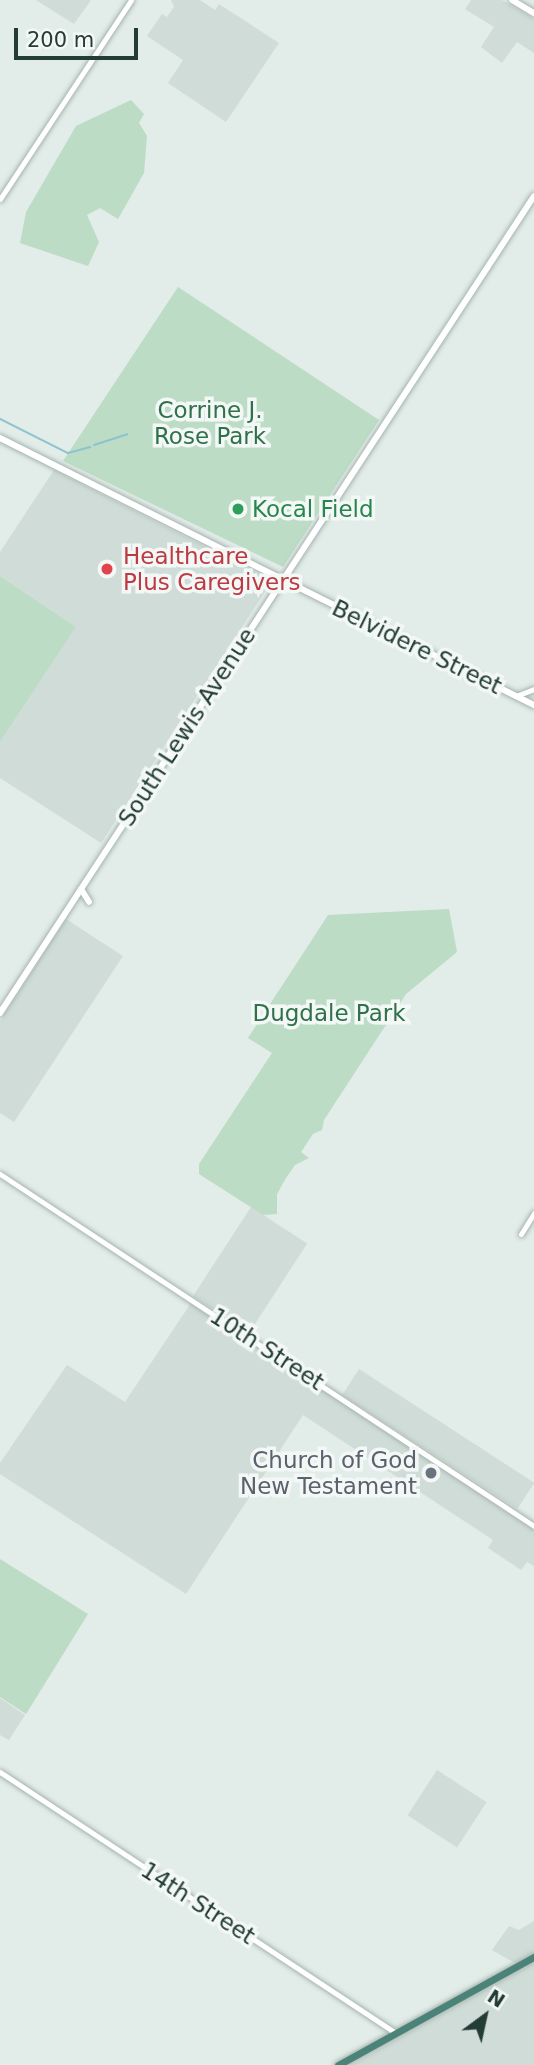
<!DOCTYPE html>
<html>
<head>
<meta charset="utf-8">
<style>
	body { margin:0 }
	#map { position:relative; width:534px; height:2065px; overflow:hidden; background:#e2ece8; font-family:"DejaVu Sans",sans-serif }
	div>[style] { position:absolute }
	.built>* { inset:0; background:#d0dcd7; transform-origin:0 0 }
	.green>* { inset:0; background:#bcdcc5 }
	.stream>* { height:2px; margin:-1px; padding:0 1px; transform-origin:1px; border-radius:1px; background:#8cc3cf }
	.roads { filter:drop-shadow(0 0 2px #a5b4af) drop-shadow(0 0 2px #a5b4af) }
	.tertiary>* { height:5px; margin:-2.5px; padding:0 2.5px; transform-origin:2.5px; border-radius:2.5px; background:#fff }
	.secondary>* { height:6px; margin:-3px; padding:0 3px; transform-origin:3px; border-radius:3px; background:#fff }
	.trunk>* { height:7px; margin:-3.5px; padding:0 3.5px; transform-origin:3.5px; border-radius:3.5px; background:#4c8378 }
	.dots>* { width:19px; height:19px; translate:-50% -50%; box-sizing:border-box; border:4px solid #f3f8f6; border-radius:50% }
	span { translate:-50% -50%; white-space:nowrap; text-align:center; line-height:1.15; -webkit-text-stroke:7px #f3f8f6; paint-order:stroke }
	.park-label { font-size:23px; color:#2f714a }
	.leisure-label { font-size:23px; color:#27864d }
	.left { translate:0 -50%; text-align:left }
	.health-label { font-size:23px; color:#be3a42 }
	.street-label { font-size:23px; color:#233c36 }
	.worship-label { font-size:23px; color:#5b616d }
	.right { translate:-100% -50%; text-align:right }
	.north { position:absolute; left:450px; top:1981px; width:70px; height:70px; -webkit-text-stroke:5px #f3f8f6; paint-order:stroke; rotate:33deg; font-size:19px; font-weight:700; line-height:28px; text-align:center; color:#233c36 }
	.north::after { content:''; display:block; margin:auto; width:24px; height:32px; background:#233c36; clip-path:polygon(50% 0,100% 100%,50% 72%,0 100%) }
	.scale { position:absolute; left:14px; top:28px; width:124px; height:32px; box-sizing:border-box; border:4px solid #233c36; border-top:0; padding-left:9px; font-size:21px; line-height:24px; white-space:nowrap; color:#233c36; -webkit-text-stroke:5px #f3f8f6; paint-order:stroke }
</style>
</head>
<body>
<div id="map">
	<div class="built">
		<i style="clip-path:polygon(36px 0,91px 0,74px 24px)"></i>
		<i style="clip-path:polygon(171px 0,200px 0,215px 10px,219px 4px,279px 43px,226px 122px,168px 83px,183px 60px,147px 36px,162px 14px,167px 17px,174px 7px)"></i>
		<i style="clip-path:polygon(471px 0,502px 0,534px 19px,534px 53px,517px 42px,502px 63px,481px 47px,494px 27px,465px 9px)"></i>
		<i style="clip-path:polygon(54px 470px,272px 581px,101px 843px,0 778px,0 742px,76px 627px,0 576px,0 552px)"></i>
		<i style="clip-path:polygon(66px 919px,123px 956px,14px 1122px,0 1113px,0 1021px)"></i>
		<i style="left:251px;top:1207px;width:67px;height:106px;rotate:33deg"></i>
		<i style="clip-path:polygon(191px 1303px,534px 1530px,534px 1566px,527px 1562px,521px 1570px,488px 1548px,493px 1540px,303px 1415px,186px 1594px,0 1474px,0 1463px,67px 1365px,125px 1402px)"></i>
		<i style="left:359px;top:1369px;width:209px;height:31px;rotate:33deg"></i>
		<i style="clip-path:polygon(0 1698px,25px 1715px,9px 1740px,0 1735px)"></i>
		<i style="left:437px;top:1770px;width:59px;height:54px;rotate:33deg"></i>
		<i style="clip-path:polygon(534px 1921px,534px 1953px,515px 1963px,492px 1950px,509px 1926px,519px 1930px)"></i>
		<i style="clip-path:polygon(534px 1963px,534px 2065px,352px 2065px,417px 2028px)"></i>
	</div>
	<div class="green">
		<i style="clip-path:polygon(131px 100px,144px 114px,139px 123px,147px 136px,144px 173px,118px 219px,100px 208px,87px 215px,99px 242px,88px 266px,20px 243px,26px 212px,76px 126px)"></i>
		<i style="clip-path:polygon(178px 287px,379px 420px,283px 567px,63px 461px)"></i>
		<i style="clip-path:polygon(0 576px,76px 627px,0 742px)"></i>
		<i style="clip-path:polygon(449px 909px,457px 952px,406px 994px,324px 1120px,322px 1130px,313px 1134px,301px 1152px,309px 1158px,295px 1165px,286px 1178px,277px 1194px,277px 1214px,263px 1215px,199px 1174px,199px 1164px,272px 1053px,248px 1038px,328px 915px)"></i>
		<i style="clip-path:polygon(0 1559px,88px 1614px,26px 1714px,0 1697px)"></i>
	</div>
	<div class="stream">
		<i style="left:0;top:419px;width:76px;rotate:26.6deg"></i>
		<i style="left:68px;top:453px;width:23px;rotate:-15deg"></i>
		<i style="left:94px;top:445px;width:35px;rotate:-18deg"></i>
	</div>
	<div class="roads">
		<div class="tertiary">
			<i style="left:0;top:199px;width:238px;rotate:-56.6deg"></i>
			<i style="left:516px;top:696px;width:19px;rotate:-21deg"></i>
			<i style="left:0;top:1174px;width:640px;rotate:33.39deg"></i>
			<i style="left:521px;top:1234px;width:25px;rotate:-58deg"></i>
			<i style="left:0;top:1772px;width:474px;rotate:33.4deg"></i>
		</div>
		<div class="secondary">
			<i style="left:512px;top:0;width:26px;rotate:31deg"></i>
			<i style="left:0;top:438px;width:597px;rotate:26.57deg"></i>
			<i style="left:81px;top:889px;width:15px;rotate:58deg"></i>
			<i style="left:0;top:1013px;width:976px;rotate:-56.83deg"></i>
		</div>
		<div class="trunk">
			<i style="left:338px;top:2065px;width:224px;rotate:-28.9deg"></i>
		</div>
	</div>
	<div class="dots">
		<i style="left:238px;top:509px;background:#2e9e5b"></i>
		<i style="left:107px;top:569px;background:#e0444e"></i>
		<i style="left:431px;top:1473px;background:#6b7280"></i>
	</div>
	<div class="park-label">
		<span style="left:210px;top:423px">Corrine J.<br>Rose Park</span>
		<span style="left:329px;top:1013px">Dugdale Park</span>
	</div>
	<div class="leisure-label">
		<span class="left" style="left:252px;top:509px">Kocal Field</span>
	</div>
	<div class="health-label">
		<span class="left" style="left:123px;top:569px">Healthcare<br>Plus Caregivers</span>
	</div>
	<div class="street-label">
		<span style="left:417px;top:647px;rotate:26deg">Belvidere Street</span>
		<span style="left:187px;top:727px;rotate:-57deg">South Lewis Avenue</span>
		<span style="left:267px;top:1349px;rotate:33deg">10th Street</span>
		<span style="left:198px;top:1903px;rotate:33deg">14th Street</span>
	</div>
	<div class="worship-label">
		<span class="right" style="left:417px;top:1473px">Church of God<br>New Testament</span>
	</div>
	<div class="north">N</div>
	<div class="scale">200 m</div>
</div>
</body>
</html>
